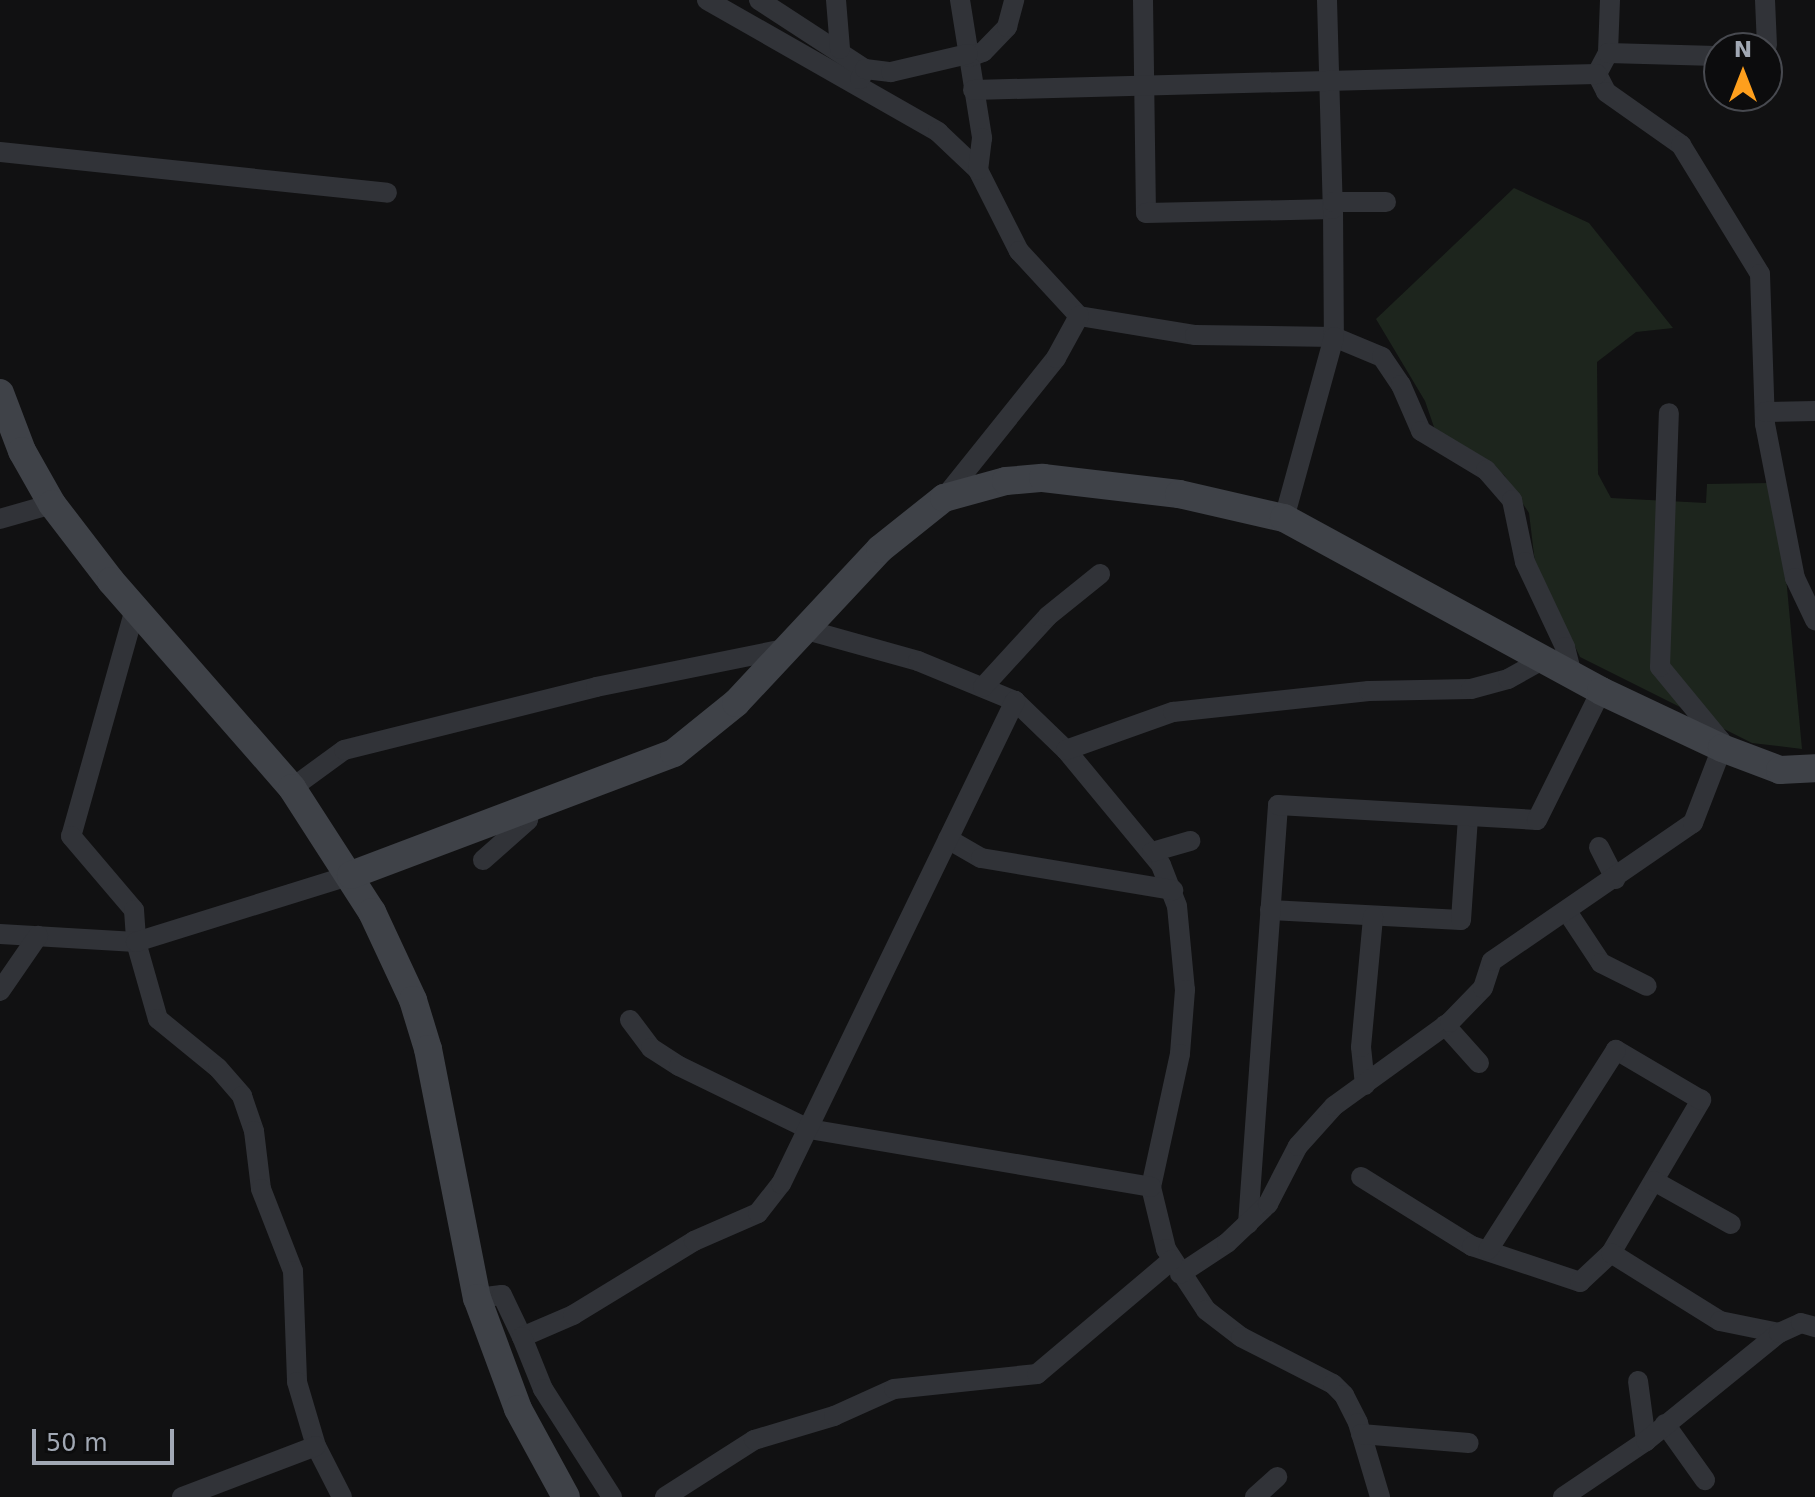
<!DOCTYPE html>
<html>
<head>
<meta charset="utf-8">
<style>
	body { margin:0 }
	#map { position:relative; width:1815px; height:1497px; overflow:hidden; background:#111112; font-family:"DejaVu Sans",sans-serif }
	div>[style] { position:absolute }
	.green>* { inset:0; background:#1d251d }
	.street>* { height:20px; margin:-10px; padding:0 10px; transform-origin:10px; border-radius:10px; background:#313338 }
	.secondary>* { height:28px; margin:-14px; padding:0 14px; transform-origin:14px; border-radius:14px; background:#3f4248 }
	span { translate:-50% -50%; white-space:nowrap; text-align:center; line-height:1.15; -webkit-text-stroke:8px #0c0c0d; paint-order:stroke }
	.north { position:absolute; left:1703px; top:32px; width:80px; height:80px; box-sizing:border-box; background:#0c0c0d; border:2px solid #484a50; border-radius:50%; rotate:0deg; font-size:22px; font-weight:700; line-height:32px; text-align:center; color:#a1a8b4 }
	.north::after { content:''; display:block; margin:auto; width:28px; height:36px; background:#fe9f1d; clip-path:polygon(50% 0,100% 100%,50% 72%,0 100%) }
	.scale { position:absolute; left:32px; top:1429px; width:142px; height:36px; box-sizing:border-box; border:4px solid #a1a8b4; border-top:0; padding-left:10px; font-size:24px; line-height:28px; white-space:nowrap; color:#a1a8b4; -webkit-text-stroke:6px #0c0c0d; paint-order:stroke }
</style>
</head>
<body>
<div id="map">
	<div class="green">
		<i style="clip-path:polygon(1514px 188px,1589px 223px,1673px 328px,1636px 332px,1597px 362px,1598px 474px,1611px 498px,1706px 503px,1707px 484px,1770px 483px,1785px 566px,1802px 749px,1752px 743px,1580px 657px,1535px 563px,1529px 513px,1504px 475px,1435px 430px,1425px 401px,1376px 319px)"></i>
	</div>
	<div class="street">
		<i style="left:707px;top:0;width:266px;rotate:29.7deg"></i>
		<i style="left:938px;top:132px;width:55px;rotate:43.5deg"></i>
		<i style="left:978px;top:170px;width:91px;rotate:63.2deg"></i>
		<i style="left:1019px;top:251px;width:88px;rotate:47.3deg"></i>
		<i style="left:1079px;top:316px;width:118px;rotate:9.3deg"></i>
		<i style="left:1195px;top:335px;width:139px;rotate:0.8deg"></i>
		<i style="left:1334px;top:337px;width:52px;rotate:22.6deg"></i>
		<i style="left:1382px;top:357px;width:34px;rotate:56deg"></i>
		<i style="left:1401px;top:385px;width:50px;rotate:66.5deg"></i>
		<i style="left:1421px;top:431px;width:76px;rotate:31deg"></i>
		<i style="left:1486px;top:470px;width:40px;rotate:49deg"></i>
		<i style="left:1512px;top:500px;width:63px;rotate:78.2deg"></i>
		<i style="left:1525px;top:562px;width:94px;rotate:64.8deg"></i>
		<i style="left:1565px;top:647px;width:29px;rotate:76deg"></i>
		<i style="left:759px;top:0;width:126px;rotate:33.1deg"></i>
		<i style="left:836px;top:0;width:49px;rotate:85.3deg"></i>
		<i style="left:960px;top:0;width:140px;rotate:80.9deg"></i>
		<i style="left:982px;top:138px;width:32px;rotate:97deg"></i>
		<i style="left:1143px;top:0;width:213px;rotate:89.2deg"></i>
		<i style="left:1146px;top:213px;width:187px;rotate:-1.2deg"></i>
		<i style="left:1333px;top:209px;width:128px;rotate:89.6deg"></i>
		<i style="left:1334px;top:337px;width:188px;rotate:105.4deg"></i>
		<i style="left:1327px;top:0;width:209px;rotate:88.4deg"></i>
		<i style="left:1610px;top:0;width:53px;rotate:92.2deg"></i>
		<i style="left:1608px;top:53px;width:24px;rotate:118deg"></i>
		<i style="left:1597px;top:74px;width:20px;rotate:63deg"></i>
		<i style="left:1606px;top:92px;width:92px;rotate:35.2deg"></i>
		<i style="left:1681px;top:145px;width:151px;rotate:58.5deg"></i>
		<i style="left:1760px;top:274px;width:150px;rotate:88.1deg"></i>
		<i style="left:1765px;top:424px;width:157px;rotate:79deg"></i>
		<i style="left:1795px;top:578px;width:47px;rotate:64.5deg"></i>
		<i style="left:1765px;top:0;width:45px;rotate:87.5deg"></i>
		<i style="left:1608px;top:53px;width:108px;rotate:1.6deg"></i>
		<i style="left:969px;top:57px;width:15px;rotate:-20deg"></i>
		<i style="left:983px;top:52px;width:35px;rotate:-46deg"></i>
		<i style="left:1007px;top:27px;width:28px;rotate:-75deg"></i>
		<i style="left:860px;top:79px;width:11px;rotate:-63deg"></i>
		<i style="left:865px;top:69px;width:26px;rotate:7deg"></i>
		<i style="left:891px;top:72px;width:79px;rotate:-13.2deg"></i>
		<i style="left:973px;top:90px;width:624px;rotate:-1.47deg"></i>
		<i style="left:0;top:152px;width:389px;rotate:6deg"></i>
		<i style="left:1333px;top:202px;width:53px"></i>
		<i style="left:1765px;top:412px;width:50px;rotate:-1.1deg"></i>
		<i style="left:944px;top:498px;width:179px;rotate:-51.3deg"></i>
		<i style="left:1056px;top:358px;width:48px;rotate:-61.3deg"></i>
		<i style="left:0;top:519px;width:54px;rotate:-16.1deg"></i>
		<i style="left:135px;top:609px;width:236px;rotate:105.7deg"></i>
		<i style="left:71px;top:836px;width:97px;rotate:49.6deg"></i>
		<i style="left:134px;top:910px;width:32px;rotate:86deg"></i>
		<i style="left:136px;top:942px;width:80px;rotate:74.1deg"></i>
		<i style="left:158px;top:1019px;width:77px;rotate:39.2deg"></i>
		<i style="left:218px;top:1068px;width:37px;rotate:49deg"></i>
		<i style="left:242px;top:1096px;width:37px;rotate:71deg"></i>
		<i style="left:254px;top:1131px;width:58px;rotate:83.1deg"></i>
		<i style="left:261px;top:1189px;width:88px;rotate:68.7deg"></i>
		<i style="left:293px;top:1271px;width:111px;rotate:87.9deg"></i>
		<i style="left:297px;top:1382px;width:67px;rotate:73.5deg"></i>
		<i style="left:316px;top:1446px;width:57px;rotate:63deg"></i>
		<i style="left:807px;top:630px;width:115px;rotate:15.6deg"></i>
		<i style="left:918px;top:661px;width:105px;rotate:22.4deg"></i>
		<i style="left:1015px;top:701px;width:71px;rotate:43.9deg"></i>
		<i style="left:1066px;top:750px;width:149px;rotate:50.4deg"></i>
		<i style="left:1161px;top:865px;width:44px;rotate:68.7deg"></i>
		<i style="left:1177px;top:906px;width:84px;rotate:84.6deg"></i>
		<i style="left:1185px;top:990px;width:64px;rotate:94.5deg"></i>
		<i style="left:1180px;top:1054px;width:136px;rotate:102.3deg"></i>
		<i style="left:1151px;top:1187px;width:64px;rotate:76.4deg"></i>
		<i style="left:1166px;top:1249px;width:73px;rotate:56.7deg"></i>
		<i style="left:1206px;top:1310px;width:44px;rotate:37.6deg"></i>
		<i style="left:1241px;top:1337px;width:103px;rotate:27.1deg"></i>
		<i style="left:1333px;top:1384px;width:16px;rotate:45deg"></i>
		<i style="left:1344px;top:1395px;width:31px;rotate:63deg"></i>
		<i style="left:1358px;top:1423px;width:77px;rotate:73.4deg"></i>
		<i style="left:983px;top:687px;width:96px;rotate:-47.5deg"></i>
		<i style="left:1048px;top:616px;width:67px;rotate:-38.9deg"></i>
		<i style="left:1066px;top:750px;width:114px;rotate:-19.6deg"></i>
		<i style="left:1173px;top:712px;width:197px;rotate:-6.1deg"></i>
		<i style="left:1369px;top:691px;width:102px;rotate:-1.1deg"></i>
		<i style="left:1471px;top:689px;width:38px;rotate:-15deg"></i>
		<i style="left:1508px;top:679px;width:41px;rotate:-29.1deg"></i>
		<i style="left:292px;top:788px;width:64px;rotate:-36.2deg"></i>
		<i style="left:344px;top:750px;width:260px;rotate:-14deg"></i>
		<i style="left:596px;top:687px;width:193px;rotate:-11.4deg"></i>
		<i style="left:948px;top:839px;width:38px;rotate:30deg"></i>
		<i style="left:981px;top:858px;width:195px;rotate:9.5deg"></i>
		<i style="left:1599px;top:847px;width:36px;rotate:63deg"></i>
		<i style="left:1152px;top:852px;width:40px;rotate:-16deg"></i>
		<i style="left:483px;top:860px;width:60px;rotate:-41.6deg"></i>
		<i style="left:528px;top:820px;width:11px;rotate:-80deg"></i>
		<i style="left:1270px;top:910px;width:191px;rotate:3deg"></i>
		<i style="left:1461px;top:920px;width:104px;rotate:-86.1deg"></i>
		<i style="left:1568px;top:913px;width:60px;rotate:56.6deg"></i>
		<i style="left:1601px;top:963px;width:51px;rotate:26.6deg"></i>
		<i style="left:0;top:934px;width:136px;rotate:3.4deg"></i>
		<i style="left:136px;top:942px;width:225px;rotate:-17.3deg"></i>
		<i style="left:0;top:991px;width:67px;rotate:-55.4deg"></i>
		<i style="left:630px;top:1020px;width:35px;rotate:53deg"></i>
		<i style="left:651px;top:1048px;width:33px;rotate:33deg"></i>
		<i style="left:679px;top:1066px;width:144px;rotate:25.9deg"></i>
		<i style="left:809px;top:1129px;width:347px;rotate:9.6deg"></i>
		<i style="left:1445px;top:1025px;width:51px;rotate:48.2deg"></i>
		<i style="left:1365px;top:1085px;width:38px;rotate:-96deg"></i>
		<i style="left:1361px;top:1047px;width:131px;rotate:-84.7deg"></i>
		<i style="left:1361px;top:1177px;width:131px;rotate:31.9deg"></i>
		<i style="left:1472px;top:1246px;width:114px;rotate:18.4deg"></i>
		<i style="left:1580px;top:1282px;width:42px;rotate:-43.1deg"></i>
		<i style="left:1611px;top:1253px;width:178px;rotate:-59.5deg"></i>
		<i style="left:1701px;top:1100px;width:99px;rotate:-149.5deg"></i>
		<i style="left:1616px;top:1050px;width:237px;rotate:122.6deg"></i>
		<i style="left:1654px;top:1181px;width:88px;rotate:29.2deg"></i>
		<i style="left:1248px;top:1224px;width:420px;rotate:-85.9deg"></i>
		<i style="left:1278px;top:805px;width:259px;rotate:3.3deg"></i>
		<i style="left:1537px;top:820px;width:144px;rotate:-63.6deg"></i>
		<i style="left:1611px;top:1253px;width:128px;rotate:32deg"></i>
		<i style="left:1720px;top:1321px;width:60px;rotate:11.5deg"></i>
		<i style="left:1180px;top:1274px;width:56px;rotate:-33.4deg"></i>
		<i style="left:1227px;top:1243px;width:57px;rotate:-43.6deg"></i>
		<i style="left:1268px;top:1204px;width:65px;rotate:-62.7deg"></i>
		<i style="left:1298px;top:1146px;width:54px;rotate:-48deg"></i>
		<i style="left:1334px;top:1106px;width:143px;rotate:-35.9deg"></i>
		<i style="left:1450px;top:1022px;width:47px;rotate:-45.9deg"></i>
		<i style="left:1483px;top:988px;width:28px;rotate:-72deg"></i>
		<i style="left:1492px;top:961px;width:244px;rotate:-34.5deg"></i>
		<i style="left:1693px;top:823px;width:80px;rotate:-68.9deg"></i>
		<i style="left:1722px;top:748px;width:7px;rotate:-98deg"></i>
		<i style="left:1721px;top:741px;width:96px;rotate:-129.5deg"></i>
		<i style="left:1660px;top:667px;width:254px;rotate:-88deg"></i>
		<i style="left:477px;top:1298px;width:25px;rotate:-7deg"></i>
		<i style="left:502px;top:1295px;width:47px;rotate:64.5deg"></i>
		<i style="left:522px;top:1337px;width:56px;rotate:-23.3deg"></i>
		<i style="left:573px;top:1315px;width:142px;rotate:-31.4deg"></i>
		<i style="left:694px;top:1241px;width:70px;rotate:-23.6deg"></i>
		<i style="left:758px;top:1213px;width:37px;rotate:-52deg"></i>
		<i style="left:781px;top:1184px;width:537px;rotate:-64.15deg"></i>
		<i style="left:522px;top:1337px;width:56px;rotate:68deg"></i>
		<i style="left:543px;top:1389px;width:128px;rotate:57.4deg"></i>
		<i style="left:1638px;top:1381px;width:61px;rotate:82.4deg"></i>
		<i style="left:1665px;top:1424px;width:69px;rotate:54.5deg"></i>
		<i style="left:1361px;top:1434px;width:108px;rotate:4.8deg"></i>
		<i style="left:182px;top:1497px;width:143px;rotate:-20.8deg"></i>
		<i style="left:665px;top:1497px;width:106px;rotate:-32.6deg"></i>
		<i style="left:754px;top:1440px;width:84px;rotate:-16.7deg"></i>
		<i style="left:834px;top:1416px;width:66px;rotate:-24.2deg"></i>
		<i style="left:894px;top:1389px;width:144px;rotate:-6deg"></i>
		<i style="left:1037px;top:1374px;width:177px;rotate:-40.2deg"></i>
		<i style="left:1255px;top:1497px;width:30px;rotate:-42deg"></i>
		<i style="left:1563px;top:1497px;width:100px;rotate:-34deg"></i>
		<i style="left:1646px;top:1441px;width:171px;rotate:-39.1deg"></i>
		<i style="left:1779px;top:1333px;width:24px;rotate:-24deg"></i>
		<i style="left:1801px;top:1323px;width:15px;rotate:16deg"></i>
	</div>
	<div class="secondary">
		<i style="left:0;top:393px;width:62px;rotate:69.2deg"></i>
		<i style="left:22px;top:451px;width:61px;rotate:60.5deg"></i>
		<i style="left:52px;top:504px;width:97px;rotate:52.5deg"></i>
		<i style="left:111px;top:581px;width:275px;rotate:48.8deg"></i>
		<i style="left:292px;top:788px;width:148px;rotate:57.2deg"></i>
		<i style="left:372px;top:912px;width:97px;rotate:65deg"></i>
		<i style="left:413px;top:1000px;width:51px;rotate:73deg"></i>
		<i style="left:428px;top:1049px;width:254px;rotate:78.9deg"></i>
		<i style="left:477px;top:1298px;width:118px;rotate:69.7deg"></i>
		<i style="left:518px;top:1409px;width:100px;rotate:61.4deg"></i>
		<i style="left:351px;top:875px;width:345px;rotate:-20.7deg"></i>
		<i style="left:674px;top:753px;width:80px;rotate:-38.9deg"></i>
		<i style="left:736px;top:703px;width:211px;rotate:-46.9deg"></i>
		<i style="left:880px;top:549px;width:82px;rotate:-38.6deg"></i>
		<i style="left:944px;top:498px;width:64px;rotate:-15.3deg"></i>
		<i style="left:1006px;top:481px;width:37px;rotate:-5deg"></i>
		<i style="left:1043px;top:478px;width:137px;rotate:6.7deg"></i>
		<i style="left:1179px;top:494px;width:108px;rotate:12.9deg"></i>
		<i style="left:1284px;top:518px;width:361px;rotate:28.6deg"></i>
		<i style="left:1601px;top:691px;width:134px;rotate:25.2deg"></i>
		<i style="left:1722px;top:748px;width:62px;rotate:20.8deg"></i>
		<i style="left:1780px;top:770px;width:35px;rotate:-3deg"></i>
	</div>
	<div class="north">N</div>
	<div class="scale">50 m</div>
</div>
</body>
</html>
